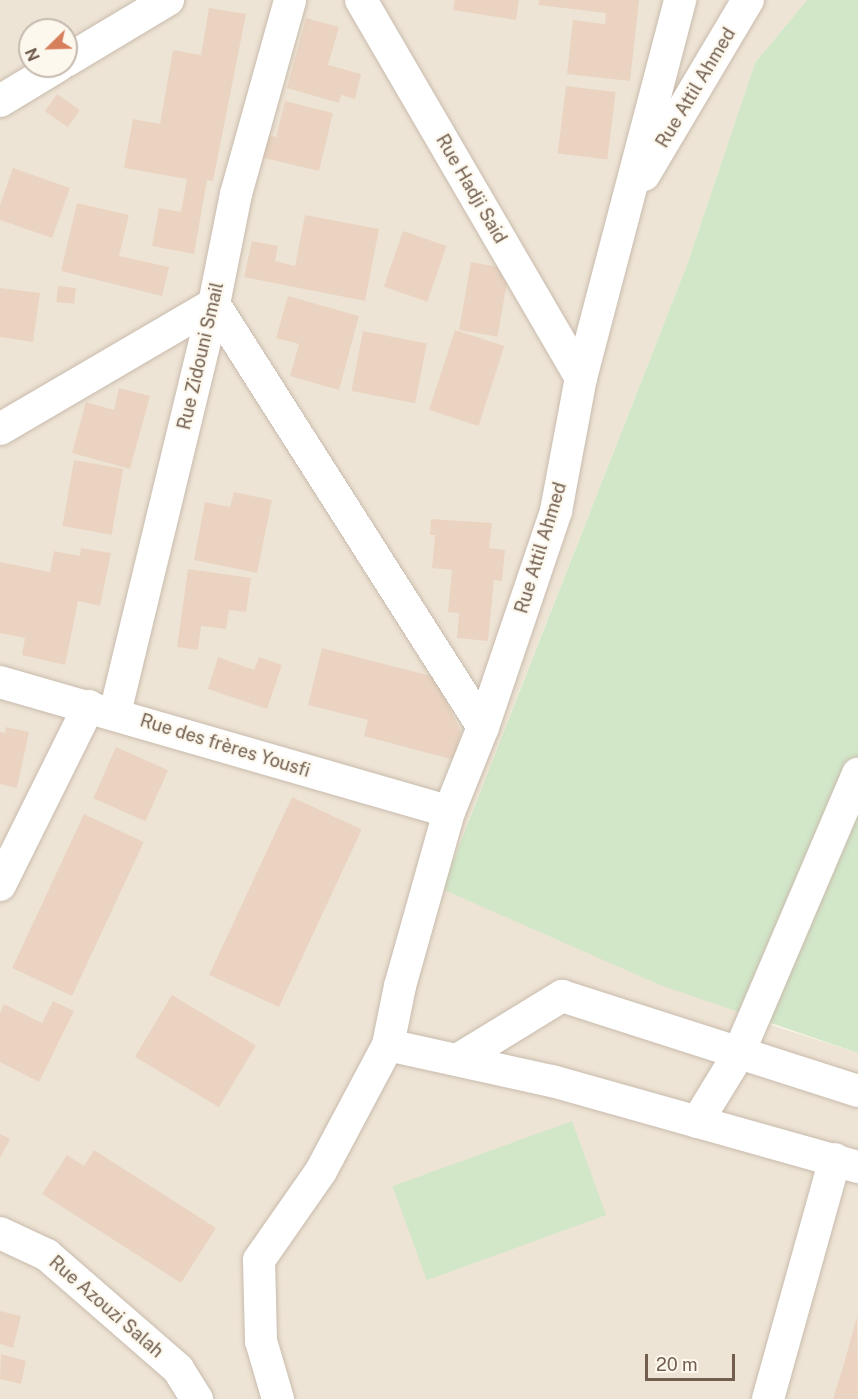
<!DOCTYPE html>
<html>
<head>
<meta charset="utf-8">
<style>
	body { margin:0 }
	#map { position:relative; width:858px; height:1399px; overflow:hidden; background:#faf4e8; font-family:"Public Sans",sans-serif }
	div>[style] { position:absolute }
	.residential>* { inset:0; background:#eee4d5 }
	.green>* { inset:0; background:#d2e6c8; transform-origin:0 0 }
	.building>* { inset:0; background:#ead4c1; transform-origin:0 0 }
	.roads { filter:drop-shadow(0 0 2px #c8bbad) drop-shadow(0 0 2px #c8bbad) }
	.street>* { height:32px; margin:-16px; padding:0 16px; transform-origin:16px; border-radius:16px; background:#fff }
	span { translate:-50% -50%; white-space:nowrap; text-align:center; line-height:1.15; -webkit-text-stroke:4.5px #fdf8ee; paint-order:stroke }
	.street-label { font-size:18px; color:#715e4f }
	.north { position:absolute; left:18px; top:18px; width:60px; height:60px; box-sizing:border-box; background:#fdf8ee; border:2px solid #c5baae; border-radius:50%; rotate:247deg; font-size:16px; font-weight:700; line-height:24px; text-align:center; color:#715e4f }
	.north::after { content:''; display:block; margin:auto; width:21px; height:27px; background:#d67f5c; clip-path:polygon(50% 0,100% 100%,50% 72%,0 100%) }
	.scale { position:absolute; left:645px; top:1354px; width:90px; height:27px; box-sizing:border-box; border:3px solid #715e4f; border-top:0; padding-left:8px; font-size:18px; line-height:21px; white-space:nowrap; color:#715e4f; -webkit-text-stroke:4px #fdf8ee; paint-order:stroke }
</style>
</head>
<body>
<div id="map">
	<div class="residential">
		<i style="clip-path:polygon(evenodd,0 0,807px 0,755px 63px,687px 265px,442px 888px,765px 1023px,858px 1053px,858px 1399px,0 1399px,0 0,30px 30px,66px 30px,66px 66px,30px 66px,30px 30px)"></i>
	</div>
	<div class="green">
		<i style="clip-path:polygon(807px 0,858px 0,858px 1053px,660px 985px,442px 889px,687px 265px,755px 63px)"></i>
		<i style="left:572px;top:1121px;width:100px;height:191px;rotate:70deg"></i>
	</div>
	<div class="building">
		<i style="clip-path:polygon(455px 0,519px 0,516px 20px,453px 10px)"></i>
		<i style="clip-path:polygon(539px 0,639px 0,630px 81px,567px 74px,573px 20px,605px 24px,606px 13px,538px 5px)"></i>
		<i style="clip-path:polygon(209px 8px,246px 14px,213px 181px,207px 180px,194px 254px,152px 246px,159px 208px,181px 212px,187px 179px,124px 168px,133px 119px,160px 124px,173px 50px,201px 55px)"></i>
		<i style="clip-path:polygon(306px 18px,339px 27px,328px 65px,361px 74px,355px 99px,341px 95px,339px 103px,287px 88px)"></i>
		<i style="left:566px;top:86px;width:50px;height:68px;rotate:7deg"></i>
		<i style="left:57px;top:94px;width:28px;height:21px;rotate:35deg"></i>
		<i style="clip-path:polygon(285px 101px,333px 113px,319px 171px,260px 157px,266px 135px,276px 137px)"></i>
		<i style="clip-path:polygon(13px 168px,70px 188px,52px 238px,0 220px,0 205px)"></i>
		<i style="clip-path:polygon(77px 203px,129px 215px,119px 256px,169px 267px,162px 296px,61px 271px)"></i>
		<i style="clip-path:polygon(305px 215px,379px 229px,365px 301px,244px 277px,252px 241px,278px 246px,275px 261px,295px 266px)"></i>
		<i style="left:403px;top:231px;width:46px;height:59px;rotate:19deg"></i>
		<i style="left:471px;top:262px;width:39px;height:69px;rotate:10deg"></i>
		<i style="left:58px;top:286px;width:18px;height:16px;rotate:6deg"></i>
		<i style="clip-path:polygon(0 288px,40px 293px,33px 342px,0 337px)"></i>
		<i style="clip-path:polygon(288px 296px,359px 316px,339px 390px,290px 376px,299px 344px,276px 338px)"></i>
		<i style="left:455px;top:330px;width:52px;height:84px;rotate:18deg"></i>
		<i style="left:363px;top:331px;width:65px;height:61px;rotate:11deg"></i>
		<i style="clip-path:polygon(119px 388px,150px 396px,130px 469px,72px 453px,86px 402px,114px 410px)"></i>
		<i style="left:74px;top:460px;width:50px;height:67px;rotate:10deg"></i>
		<i style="clip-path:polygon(234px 492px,272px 500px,257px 573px,194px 560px,205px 502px,230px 507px)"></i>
		<i style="clip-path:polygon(431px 519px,492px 523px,489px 548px,505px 550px,502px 581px,494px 580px,488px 641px,457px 638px,459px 613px,448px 612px,452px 570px,432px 568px,435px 535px,430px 535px)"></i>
		<i style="clip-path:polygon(81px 548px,111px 553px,100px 606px,78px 601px,65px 665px,22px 655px,25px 638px,0 633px,0 562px,50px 572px,54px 551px,80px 556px)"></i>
		<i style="clip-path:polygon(188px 569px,251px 578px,246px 612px,229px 610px,226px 629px,201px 626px,198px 650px,177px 647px)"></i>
		<i style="clip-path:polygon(322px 648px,435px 677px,461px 732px,454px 760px,364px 736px,368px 720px,308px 705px)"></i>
		<i style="clip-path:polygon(218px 657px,254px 670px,259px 657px,282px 665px,267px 709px,208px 689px)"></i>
		<i style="clip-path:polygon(6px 727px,29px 732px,17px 788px,0 784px,0 732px,5px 733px)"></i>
		<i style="left:116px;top:747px;width:57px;height:56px;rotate:24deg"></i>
		<i style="left:292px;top:797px;width:77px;height:196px;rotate:25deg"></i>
		<i style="left:84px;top:814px;width:66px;height:170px;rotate:25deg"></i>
		<i style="left:172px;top:995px;width:98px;height:72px;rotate:31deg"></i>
		<i style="clip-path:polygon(53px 1001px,74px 1011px,39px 1082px,0 1062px,0 1013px,4px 1004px,42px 1023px)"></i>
		<i style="clip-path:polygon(0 1134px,10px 1139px,0 1158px)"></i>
		<i style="clip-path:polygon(94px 1150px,216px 1228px,181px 1283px,42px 1194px,67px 1155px,84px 1166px)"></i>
		<i style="clip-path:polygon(0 1311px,21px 1316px,13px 1348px,0 1344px)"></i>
		<i style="clip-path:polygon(857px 1317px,858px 1399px,833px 1399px,843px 1367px)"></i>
		<i style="clip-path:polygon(1px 1354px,26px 1361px,21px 1384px,0 1379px)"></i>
	</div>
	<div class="roads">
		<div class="street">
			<i style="left:361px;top:0;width:437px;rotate:59.8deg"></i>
			<i style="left:66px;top:61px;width:119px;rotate:-30.9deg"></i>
			<i style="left:0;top:101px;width:68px;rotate:-31.1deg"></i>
			<i style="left:644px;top:175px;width:204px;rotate:-59.3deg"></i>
			<i style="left:0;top:429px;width:248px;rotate:-30.3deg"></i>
			<i style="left:214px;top:304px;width:501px;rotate:57.55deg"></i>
			<i style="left:0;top:682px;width:467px;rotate:16.1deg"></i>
			<i style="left:115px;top:713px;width:421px;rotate:-76.4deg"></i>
			<i style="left:214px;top:304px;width:112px;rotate:-78.7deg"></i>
			<i style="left:236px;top:194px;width:201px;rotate:-74.4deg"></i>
			<i style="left:0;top:885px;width:200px;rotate:-63.6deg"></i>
			<i style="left:388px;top:1045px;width:168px;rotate:12.4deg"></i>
			<i style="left:552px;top:1081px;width:318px;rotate:15.7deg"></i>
			<i style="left:459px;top:1059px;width:121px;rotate:-31.5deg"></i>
			<i style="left:562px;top:996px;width:311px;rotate:17.8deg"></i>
			<i style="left:697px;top:1122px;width:79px;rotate:-58.5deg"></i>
			<i style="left:738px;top:1055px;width:306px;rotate:-66.9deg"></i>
			<i style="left:0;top:1233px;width:52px;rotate:25.1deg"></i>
			<i style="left:47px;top:1255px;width:174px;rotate:41deg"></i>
			<i style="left:178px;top:1369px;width:36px;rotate:58deg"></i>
			<i style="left:278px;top:1399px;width:60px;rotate:-106.3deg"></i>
			<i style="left:261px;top:1341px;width:81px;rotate:-91.4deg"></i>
			<i style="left:259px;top:1260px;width:108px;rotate:-55.1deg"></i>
			<i style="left:321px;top:1171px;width:143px;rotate:-62deg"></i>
			<i style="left:388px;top:1045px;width:60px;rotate:-78.5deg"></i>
			<i style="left:400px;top:986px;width:181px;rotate:-74.3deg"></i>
			<i style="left:449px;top:812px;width:92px;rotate:-68.2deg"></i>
			<i style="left:483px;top:727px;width:228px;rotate:-71.3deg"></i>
			<i style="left:556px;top:511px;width:135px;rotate:-79.4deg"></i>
			<i style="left:581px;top:378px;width:391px;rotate:-75.3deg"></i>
			<i style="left:768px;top:1399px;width:249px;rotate:-74.4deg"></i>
		</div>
	</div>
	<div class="street-label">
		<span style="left:696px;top:88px;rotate:-59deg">Rue Attil Ahmed</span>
		<span style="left:471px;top:189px;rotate:60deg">Rue Hadji Said</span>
		<span style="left:201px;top:356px;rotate:-77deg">Rue Zidouni Smail</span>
		<span style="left:541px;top:548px;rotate:-73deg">Rue Attil Ahmed</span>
		<span style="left:225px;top:746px;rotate:17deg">Rue des frères Yousfi</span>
		<span style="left:106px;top:1307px;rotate:41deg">Rue Azouzi Salah</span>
	</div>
	<div class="north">N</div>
	<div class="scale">20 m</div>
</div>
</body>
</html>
